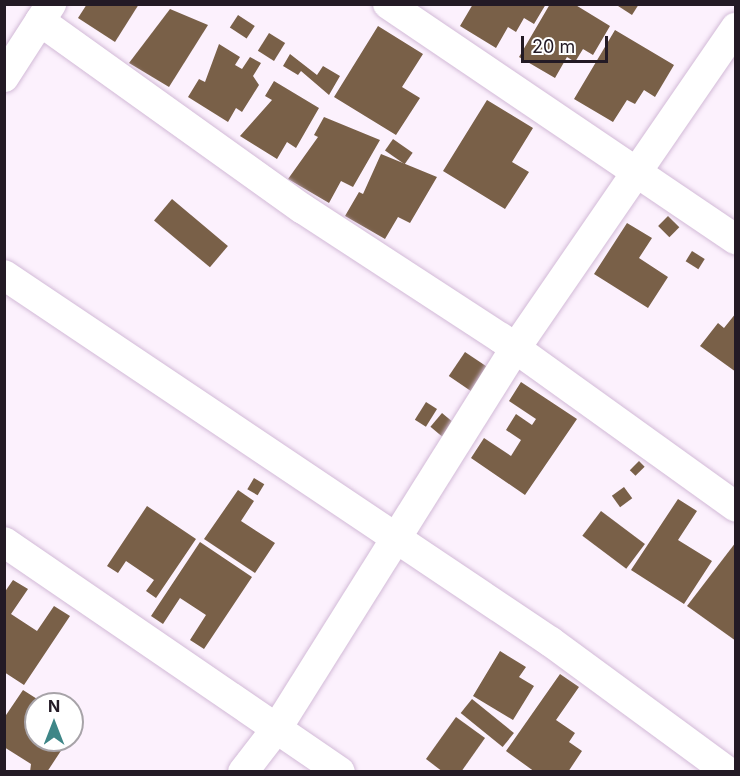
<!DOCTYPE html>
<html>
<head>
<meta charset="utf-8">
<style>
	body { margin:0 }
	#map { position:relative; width:740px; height:776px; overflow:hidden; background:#fcf1fd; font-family:Inter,sans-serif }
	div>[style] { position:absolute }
	.building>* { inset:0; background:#796048; transform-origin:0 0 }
	.roads { filter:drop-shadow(0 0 2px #d2bad7) drop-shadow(0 0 2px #d2bad7) }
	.minor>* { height:30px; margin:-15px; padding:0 15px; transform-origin:15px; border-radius:15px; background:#fff }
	span { translate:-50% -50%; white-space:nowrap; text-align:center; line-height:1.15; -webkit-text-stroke:6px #fff; paint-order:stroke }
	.frame { position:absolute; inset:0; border:6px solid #231a25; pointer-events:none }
	.north { position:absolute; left:24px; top:692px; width:60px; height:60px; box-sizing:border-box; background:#fff; border:2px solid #a7a3a8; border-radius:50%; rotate:0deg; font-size:16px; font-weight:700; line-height:24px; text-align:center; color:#231a25 }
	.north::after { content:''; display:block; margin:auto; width:21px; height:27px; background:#3e8687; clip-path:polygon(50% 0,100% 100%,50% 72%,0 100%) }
	.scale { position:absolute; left:521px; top:36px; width:87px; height:27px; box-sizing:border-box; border:3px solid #231a25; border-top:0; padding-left:8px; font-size:18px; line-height:21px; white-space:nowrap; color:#231a25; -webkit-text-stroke:4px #fff; paint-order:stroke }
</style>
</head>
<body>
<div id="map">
	<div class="building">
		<i style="clip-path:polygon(87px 4px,139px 4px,115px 42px,78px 18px)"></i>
		<i style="clip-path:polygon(473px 4px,546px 4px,534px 24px,524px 18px,516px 32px,508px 27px,496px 48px,460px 26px)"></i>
		<i style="clip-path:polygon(550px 4px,574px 4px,610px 26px,593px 55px,583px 49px,575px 62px,567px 57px,555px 78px,519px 57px)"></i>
		<i style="clip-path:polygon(615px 4px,639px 4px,632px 15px)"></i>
		<i style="clip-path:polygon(170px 9px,208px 25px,169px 87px,129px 63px)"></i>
		<i style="left:238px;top:15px;width:20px;height:15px;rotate:33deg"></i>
		<i style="clip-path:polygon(378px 26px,423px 54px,402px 87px,420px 98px,396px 135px,334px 97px)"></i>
		<i style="clip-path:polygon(615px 30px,674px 65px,655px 97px,644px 90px,635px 104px,627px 100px,613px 122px,574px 99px)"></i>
		<i style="left:269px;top:33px;width:19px;height:21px;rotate:32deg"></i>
		<i style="clip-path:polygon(219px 44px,240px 57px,235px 65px,242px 69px,250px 57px,261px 63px,253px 76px,259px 85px,242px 112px,236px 108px,228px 122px,188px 97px,199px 79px,205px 82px)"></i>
		<i style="clip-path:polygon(290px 54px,317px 75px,323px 66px,340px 76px,329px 95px,301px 71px,298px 75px,283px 66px)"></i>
		<i style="clip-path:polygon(274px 81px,319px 108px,296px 148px,287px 142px,277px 159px,240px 136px,272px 100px,265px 96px)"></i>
		<i style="clip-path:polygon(487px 100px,533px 128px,512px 162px,529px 172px,505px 209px,443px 171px)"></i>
		<i style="clip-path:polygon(324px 117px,380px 140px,353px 187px,341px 181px,329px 203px,288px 179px,318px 137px,314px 135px)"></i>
		<i style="left:393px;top:139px;width:24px;height:14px;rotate:35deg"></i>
		<i style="clip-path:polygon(381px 154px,437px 177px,410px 223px,398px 217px,385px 239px,345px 216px,359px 192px,363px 194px)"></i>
		<i style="left:172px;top:199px;width:73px;height:28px;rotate:40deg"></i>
		<i style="left:668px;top:216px;width:16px;height:14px;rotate:45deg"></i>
		<i style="clip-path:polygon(627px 223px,652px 238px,639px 258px,668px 277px,648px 308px,594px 274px)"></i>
		<i style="left:692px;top:251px;width:15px;height:12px;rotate:32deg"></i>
		<i style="clip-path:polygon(736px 313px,736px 372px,700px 346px,718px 323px,724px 328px)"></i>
		<i style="left:465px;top:352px;width:27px;height:29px;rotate:34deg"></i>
		<i style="clip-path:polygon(521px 382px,577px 419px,525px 495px,471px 458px,484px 438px,511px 456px,521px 440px,506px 430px,516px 414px,532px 425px,536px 419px,509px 401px)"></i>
		<i style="left:426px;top:402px;width:13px;height:21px;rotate:32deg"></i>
		<i style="left:442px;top:413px;width:16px;height:18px;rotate:40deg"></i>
		<i style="left:639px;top:461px;width:8px;height:13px;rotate:45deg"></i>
		<i style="left:254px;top:478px;width:12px;height:13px;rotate:31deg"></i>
		<i style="left:624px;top:487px;width:14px;height:15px;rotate:54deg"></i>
		<i style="clip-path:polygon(238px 490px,254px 501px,241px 521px,275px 543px,255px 573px,204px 539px)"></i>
		<i style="clip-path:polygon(678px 499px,697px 511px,678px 540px,712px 561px,684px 604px,631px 570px)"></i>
		<i style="clip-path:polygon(147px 506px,196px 539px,156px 598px,146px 591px,154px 580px,126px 561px,118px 573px,107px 566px)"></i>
		<i style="left:601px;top:511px;width:55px;height:31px;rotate:37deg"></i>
		<i style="clip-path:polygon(200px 542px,252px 577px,204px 649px,190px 640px,206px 615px,180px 598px,163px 624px,151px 616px)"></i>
		<i style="clip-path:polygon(736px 542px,736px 641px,687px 606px)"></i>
		<i style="clip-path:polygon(13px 580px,28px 589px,11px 614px,37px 631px,54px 606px,70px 616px,24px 685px,4px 672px,4px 593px)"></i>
		<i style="clip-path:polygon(500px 651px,526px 667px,519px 677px,534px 686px,513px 720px,473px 696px)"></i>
		<i style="clip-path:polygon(560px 674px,579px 687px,556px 720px,575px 733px,569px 742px,582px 751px,568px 772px,535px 772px,506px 751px)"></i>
		<i style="clip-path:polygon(23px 690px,45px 704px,36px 704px,36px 740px,68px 740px,47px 772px,30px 772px,31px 764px,4px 747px,4px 718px)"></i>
		<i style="left:472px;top:699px;width:54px;height:18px;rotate:39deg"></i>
		<i style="clip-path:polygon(456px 717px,485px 738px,461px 772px,443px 772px,426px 759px)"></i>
	</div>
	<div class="roads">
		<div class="minor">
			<i style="left:388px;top:4px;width:420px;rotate:34.1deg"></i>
			<i style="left:40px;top:21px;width:323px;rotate:35.6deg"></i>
			<i style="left:303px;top:209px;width:236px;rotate:33.1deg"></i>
			<i style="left:501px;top:338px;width:289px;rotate:35.7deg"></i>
			<i style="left:4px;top:77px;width:87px;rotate:-57.2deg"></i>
			<i style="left:4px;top:275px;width:659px;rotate:33.86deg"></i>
			<i style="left:551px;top:642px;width:220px;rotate:36.3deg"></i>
			<i style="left:4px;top:542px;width:407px;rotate:34.4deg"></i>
			<i style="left:243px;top:772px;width:56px;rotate:-52.3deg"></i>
			<i style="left:277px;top:728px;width:448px;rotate:-57.9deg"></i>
			<i style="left:515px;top:349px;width:390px;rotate:-55.5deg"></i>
		</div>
	</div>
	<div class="frame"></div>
	<div class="north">N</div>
	<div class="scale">20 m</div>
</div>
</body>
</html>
